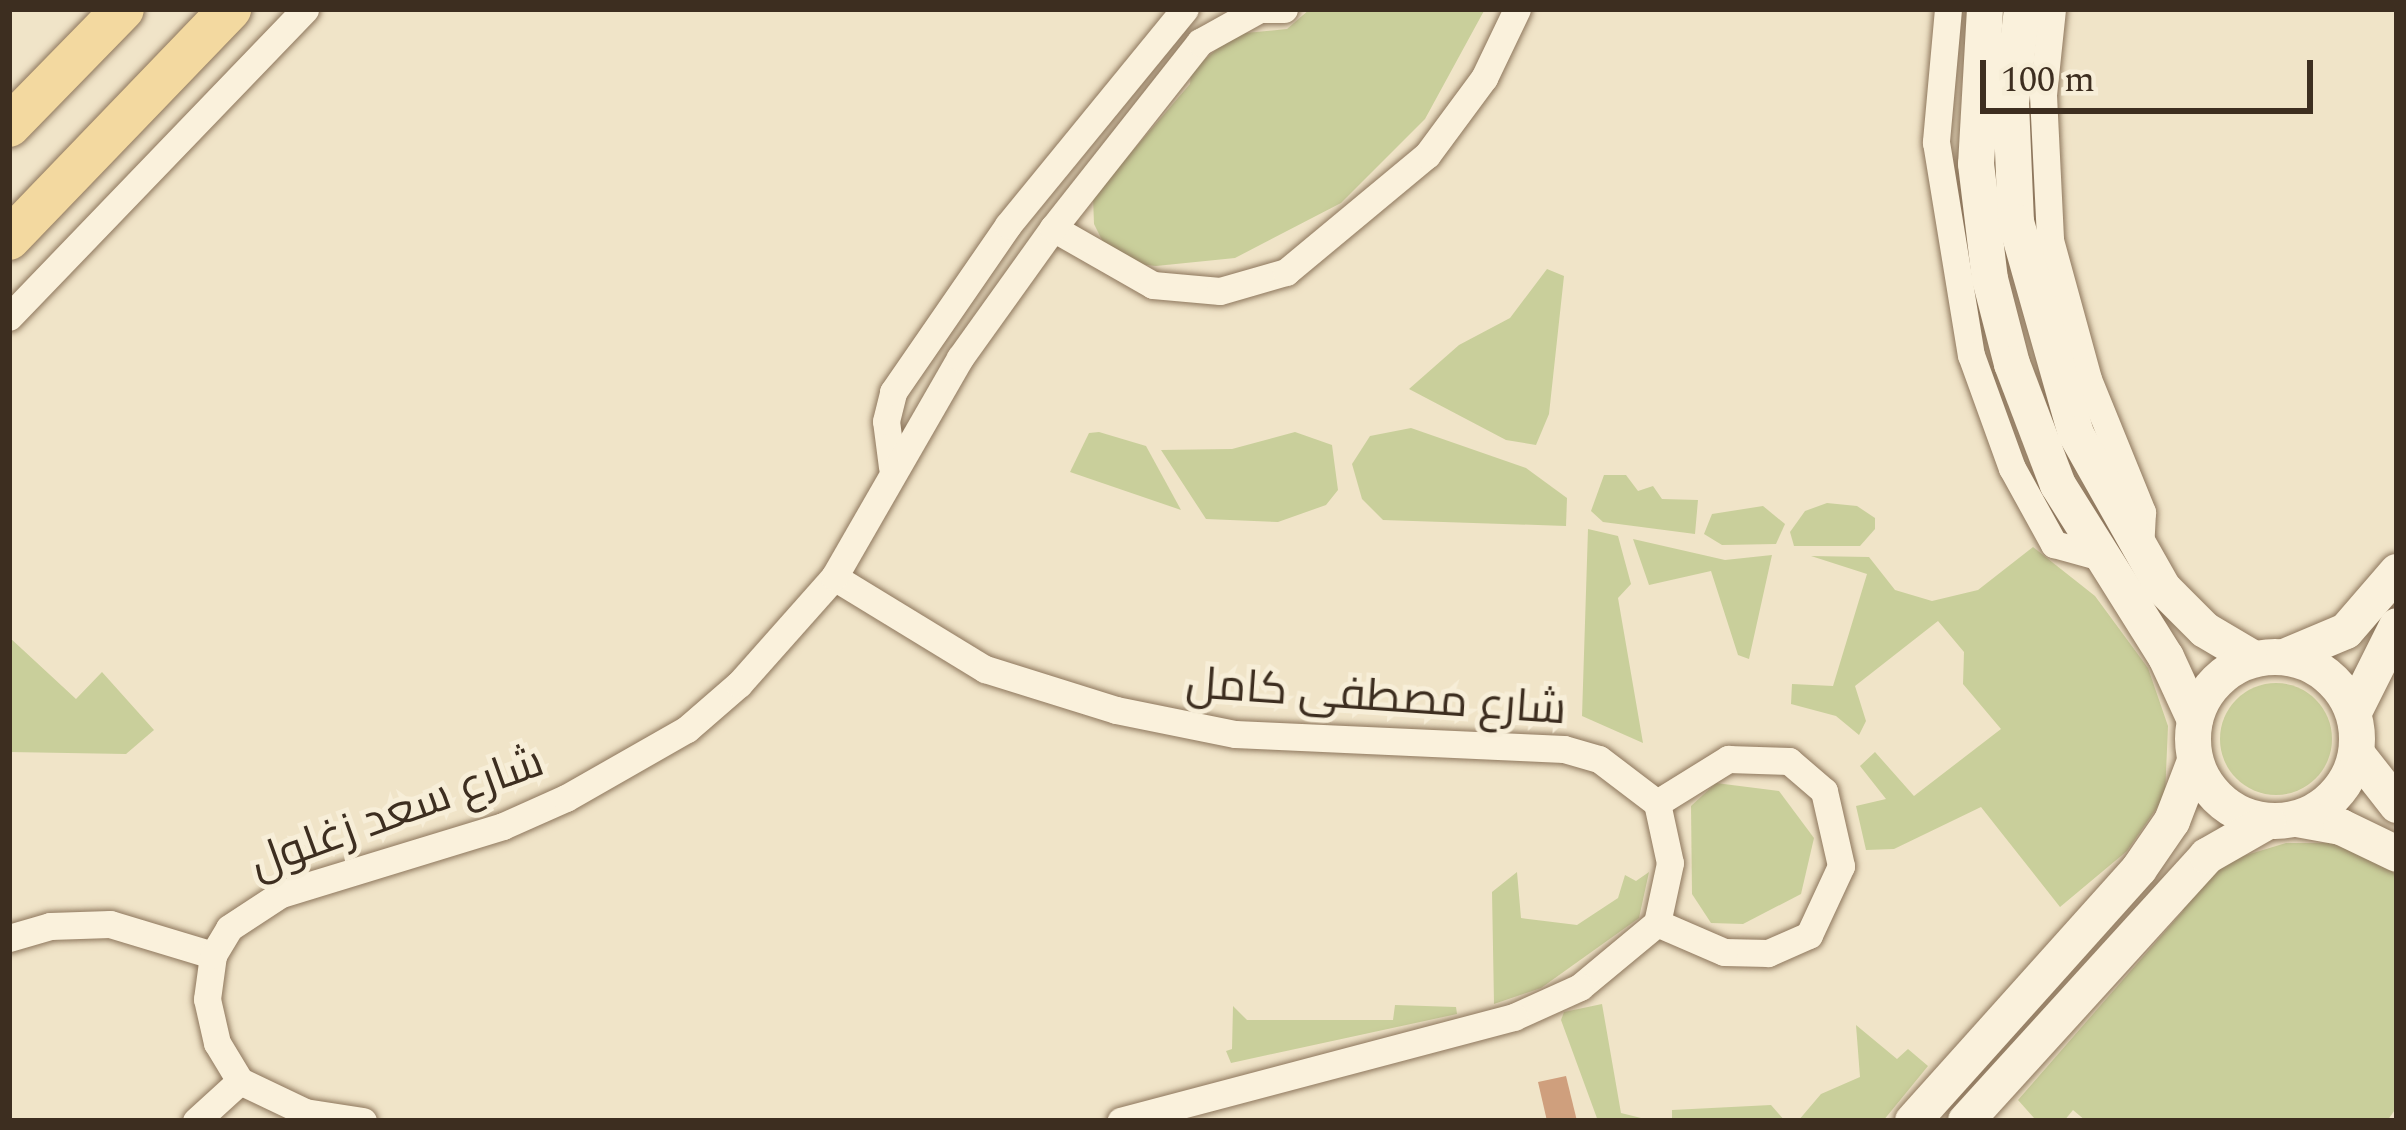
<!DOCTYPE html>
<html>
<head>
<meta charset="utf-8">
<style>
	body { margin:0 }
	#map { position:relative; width:2406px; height:1130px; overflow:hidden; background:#f0e4c8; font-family:Spectral,Cairo,serif }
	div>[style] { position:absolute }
	.green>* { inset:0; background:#c9cf9b }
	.round { border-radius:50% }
	.building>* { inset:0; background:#cf9f7d }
	.roads { filter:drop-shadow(0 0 3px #8d765c) drop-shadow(0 0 3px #8d765c) }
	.street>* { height:27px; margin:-13.5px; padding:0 13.5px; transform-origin:13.5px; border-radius:13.5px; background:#faf1dc }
	.secondary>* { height:36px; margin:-18px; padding:0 18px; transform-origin:18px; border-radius:18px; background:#faf1dc }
	.secondary>.ring { margin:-18px; padding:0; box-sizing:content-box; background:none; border:36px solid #faf1dc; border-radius:50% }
	.primary>* { height:42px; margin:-21px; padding:0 21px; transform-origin:21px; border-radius:21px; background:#f3d9a0 }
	span { translate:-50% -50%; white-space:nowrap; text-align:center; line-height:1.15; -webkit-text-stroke:10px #f7eed8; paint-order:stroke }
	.street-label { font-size:45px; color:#3d2e20 }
	.frame { position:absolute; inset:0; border:12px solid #3d2e20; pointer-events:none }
	.scale { position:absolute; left:1980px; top:60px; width:333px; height:54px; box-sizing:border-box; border:6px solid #3d2e20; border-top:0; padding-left:15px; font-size:36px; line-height:42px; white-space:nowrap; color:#3d2e20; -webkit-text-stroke:9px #f7eed8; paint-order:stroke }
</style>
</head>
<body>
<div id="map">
	<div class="green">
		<i style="clip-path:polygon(1310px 9px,1485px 9px,1425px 119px,1341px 203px,1235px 258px,1156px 266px,1128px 263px,1106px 248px,1094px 224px,1093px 197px,1190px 84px,1191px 71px,1235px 34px,1287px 29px)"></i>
		<i style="clip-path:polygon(1547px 269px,1564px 276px,1549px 414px,1536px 445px,1506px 440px,1409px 389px,1459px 345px,1510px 318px)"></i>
		<i style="clip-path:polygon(1411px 428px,1526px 468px,1567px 498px,1566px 526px,1383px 520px,1362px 499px,1352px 464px,1370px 436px)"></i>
		<i style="clip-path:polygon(1099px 432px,1146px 446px,1181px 510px,1070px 472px,1089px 433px)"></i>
		<i style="clip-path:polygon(1295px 432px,1332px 445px,1338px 490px,1326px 505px,1278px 522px,1206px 519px,1161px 450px,1232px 449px)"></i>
		<i style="clip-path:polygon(1604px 475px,1626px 475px,1638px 491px,1653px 486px,1662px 499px,1698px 500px,1695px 534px,1603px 522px,1591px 511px)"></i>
		<i style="clip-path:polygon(1827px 503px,1857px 506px,1875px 518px,1875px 529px,1860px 546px,1794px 546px,1790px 532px,1805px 511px)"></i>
		<i style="clip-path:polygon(1763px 506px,1785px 524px,1776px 544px,1722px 545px,1704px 534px,1712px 514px)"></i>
		<i style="clip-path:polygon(1588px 529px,1618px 536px,1631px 584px,1618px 598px,1643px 743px,1582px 716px)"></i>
		<i style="clip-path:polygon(1633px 539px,1725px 560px,1772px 555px,1749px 659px,1738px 655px,1711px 571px,1649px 585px)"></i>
		<i style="clip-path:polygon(2033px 547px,2095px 596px,2148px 668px,2168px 726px,2165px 796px,2127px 851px,2060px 907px,1981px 807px,1894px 849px,1866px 850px,1856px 806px,1886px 799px,1860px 766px,1875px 752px,1914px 796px,2001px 729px,1963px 684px,1964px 652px,1938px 621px,1855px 686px,1866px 721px,1859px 735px,1836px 716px,1791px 704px,1792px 684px,1833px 686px,1867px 574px,1811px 556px,1869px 557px,1895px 590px,1932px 601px,1978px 590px)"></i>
		<i style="clip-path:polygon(9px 637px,76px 699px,102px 672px,154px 730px,126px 754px,9px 752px)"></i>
		<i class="round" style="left:2220px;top:683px;width:112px;height:112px"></i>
		<i style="clip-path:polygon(1716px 783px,1779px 791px,1814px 838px,1801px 894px,1743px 924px,1711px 923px,1692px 894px,1691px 806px)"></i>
		<i style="clip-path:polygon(2286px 843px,2332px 843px,2382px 860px,2397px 877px,2397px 1107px,2387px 1121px,2086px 1121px,2073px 1110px,2064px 1121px,2034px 1118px,2018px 1100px,2183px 911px,2186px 897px,2220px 863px)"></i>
		<i style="clip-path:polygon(1517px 872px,1521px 918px,1577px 925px,1618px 898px,1625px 875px,1636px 881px,1649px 872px,1639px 918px,1541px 988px,1494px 1004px,1492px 892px)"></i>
		<i style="clip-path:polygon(1602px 1004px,1621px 1113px,1653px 1121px,1598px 1121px,1561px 1020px,1564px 1012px)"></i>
		<i style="clip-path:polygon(1395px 1005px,1456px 1007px,1457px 1014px,1231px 1063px,1226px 1051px,1232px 1049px,1233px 1006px,1247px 1020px,1393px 1020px)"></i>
		<i style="clip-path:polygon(1856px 1025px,1897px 1059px,1908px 1049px,1928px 1066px,1883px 1121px,1798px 1121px,1821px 1094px,1860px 1077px)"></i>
		<i style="clip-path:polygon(1771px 1105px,1785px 1121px,1672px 1121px,1672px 1110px)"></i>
	</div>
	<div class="building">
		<i style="clip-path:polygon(1566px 1076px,1577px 1121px,1547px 1121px,1538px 1082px)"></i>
	</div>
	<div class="roads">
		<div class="street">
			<i style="left:1252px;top:9px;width:32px"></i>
			<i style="left:1948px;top:9px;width:134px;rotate:95.2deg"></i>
			<i style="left:1936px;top:142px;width:216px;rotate:80.7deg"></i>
			<i style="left:1971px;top:355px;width:120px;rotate:70.1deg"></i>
			<i style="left:2012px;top:468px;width:87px;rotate:61.1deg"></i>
			<i style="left:2054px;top:544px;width:45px;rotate:15.6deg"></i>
			<i style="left:2052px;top:9px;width:86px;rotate:96deg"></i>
			<i style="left:2043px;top:95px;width:145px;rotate:87.2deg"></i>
			<i style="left:2050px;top:240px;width:144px;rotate:74.7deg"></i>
			<i style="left:2088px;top:379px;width:144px;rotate:67.9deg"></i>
			<i style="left:2142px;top:512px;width:39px;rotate:93deg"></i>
			<i style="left:1053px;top:228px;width:115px;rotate:29.7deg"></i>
			<i style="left:1153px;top:285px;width:67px;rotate:5.1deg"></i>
			<i style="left:1220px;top:291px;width:69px;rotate:-16.1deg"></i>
			<i style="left:1286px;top:272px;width:183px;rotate:-39.7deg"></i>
			<i style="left:1427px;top:155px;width:96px;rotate:-53.5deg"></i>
			<i style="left:1484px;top:78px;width:76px;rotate:-64.4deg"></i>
			<i style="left:9px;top:317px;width:427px;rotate:-46.1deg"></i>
			<i style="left:892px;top:467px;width:46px;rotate:-97.4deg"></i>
			<i style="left:886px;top:421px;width:30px;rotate:-76deg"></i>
			<i style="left:893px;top:392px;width:203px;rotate:-55.4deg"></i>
			<i style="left:1008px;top:225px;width:279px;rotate:-50.7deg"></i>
			<i style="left:834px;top:577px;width:177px;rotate:31.4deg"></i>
			<i style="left:985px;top:669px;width:137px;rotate:17.4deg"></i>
			<i style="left:1116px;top:710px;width:121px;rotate:11.4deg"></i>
			<i style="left:1235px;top:734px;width:329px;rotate:2.6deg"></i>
			<i style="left:1564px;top:749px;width:36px;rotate:16deg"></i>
			<i style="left:1599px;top:759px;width:73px;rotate:37.2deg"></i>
			<i style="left:1657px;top:803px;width:61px;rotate:77.8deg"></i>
			<i style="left:1670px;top:863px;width:61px;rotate:102.2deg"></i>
			<i style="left:1657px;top:923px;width:100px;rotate:140.3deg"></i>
			<i style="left:1580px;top:987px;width:72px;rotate:155.6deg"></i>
			<i style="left:1514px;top:1017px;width:407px;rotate:165.2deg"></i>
			<i style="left:1657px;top:803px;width:84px;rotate:-31.8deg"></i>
			<i style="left:1728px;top:759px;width:61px;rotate:1.9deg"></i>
			<i style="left:1789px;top:761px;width:46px;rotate:40.6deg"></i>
			<i style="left:1824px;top:791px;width:77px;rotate:77.2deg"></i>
			<i style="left:1841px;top:866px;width:76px;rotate:114.9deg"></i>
			<i style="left:1809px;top:935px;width:45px;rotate:156.3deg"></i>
			<i style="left:1768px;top:953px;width:44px;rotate:-178.7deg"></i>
			<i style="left:1724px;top:952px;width:73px;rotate:-156.6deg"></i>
			<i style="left:9px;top:938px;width:43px;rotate:-16.3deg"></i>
			<i style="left:50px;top:926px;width:60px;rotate:-1.9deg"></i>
			<i style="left:110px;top:924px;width:108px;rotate:16.8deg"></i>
			<i style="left:196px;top:1121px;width:59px;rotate:-42.3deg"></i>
			<i style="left:363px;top:1121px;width:59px;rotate:-171.2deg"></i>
			<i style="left:305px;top:1112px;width:72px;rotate:-154.5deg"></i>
			<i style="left:240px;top:1081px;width:44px;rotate:-121.2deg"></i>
			<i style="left:217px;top:1043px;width:45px;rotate:-102.8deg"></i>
			<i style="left:207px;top:999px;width:44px;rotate:-82.2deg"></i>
			<i style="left:213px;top:955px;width:31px;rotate:-59deg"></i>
			<i style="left:229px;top:928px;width:62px;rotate:-33.2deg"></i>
			<i style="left:281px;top:894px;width:232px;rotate:-17deg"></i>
			<i style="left:503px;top:826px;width:69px;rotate:-24deg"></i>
			<i style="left:566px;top:798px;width:139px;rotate:-29.7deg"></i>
			<i style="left:687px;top:729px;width:69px;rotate:-40.9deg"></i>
			<i style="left:739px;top:684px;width:143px;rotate:-48.4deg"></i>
			<i style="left:834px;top:577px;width:253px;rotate:-60.1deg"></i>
			<i style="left:960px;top:358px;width:160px;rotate:-54.4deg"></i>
			<i style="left:1053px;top:228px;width:237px;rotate:-51.7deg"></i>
			<i style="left:1200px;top:42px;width:64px;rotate:-29deg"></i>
		</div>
		<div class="secondary">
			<i style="left:1985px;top:9px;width:155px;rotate:93.3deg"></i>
			<i style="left:1976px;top:164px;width:116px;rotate:83.1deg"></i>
			<i style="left:1990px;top:279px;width:88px;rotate:75.5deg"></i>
			<i style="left:2012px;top:364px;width:129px;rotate:69.2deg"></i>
			<i style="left:2058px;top:485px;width:203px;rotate:57.9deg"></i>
			<i style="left:2166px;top:657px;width:69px;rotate:65.3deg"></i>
			<i style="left:2022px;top:9px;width:95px;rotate:96.7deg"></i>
			<i style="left:2011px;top:103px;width:119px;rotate:87.6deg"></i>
			<i style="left:2016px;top:222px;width:220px;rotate:74.2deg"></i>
			<i style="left:2076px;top:434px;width:177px;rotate:60.5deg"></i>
			<i style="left:2163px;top:588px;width:59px;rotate:45deg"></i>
			<i style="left:2205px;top:630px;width:57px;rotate:30.6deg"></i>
			<i class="ring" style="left:2193px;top:657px;width:128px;height:128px"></i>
			<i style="left:2284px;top:657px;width:67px;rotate:-22.8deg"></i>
			<i style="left:2346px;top:631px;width:78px;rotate:-49.2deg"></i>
			<i style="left:2354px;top:712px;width:96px;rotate:-63.4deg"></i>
			<i style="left:2357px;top:754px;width:65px;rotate:51.9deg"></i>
			<i style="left:2297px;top:819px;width:45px;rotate:10.3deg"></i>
			<i style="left:2341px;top:827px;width:62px;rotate:25.7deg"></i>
			<i style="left:1913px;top:1121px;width:338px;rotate:-48.1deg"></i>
			<i style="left:2139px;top:869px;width:58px;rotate:-55.5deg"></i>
			<i style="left:2172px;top:821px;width:64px;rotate:-69deg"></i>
			<i style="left:1966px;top:1121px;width:358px;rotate:-47.7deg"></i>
			<i style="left:2207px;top:856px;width:70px;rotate:-29.8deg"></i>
		</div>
		<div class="primary">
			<i style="left:9px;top:126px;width:163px;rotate:-45.7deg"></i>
			<i style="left:9px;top:239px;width:319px;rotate:-46.1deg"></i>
		</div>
	</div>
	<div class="street-label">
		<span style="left:1376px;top:697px;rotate:4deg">شارع مصطفى كامل</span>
		<span style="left:397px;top:813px;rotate:-20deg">شارع سعد زغلول</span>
	</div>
	<div class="frame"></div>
	<div class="scale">100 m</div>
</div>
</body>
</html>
